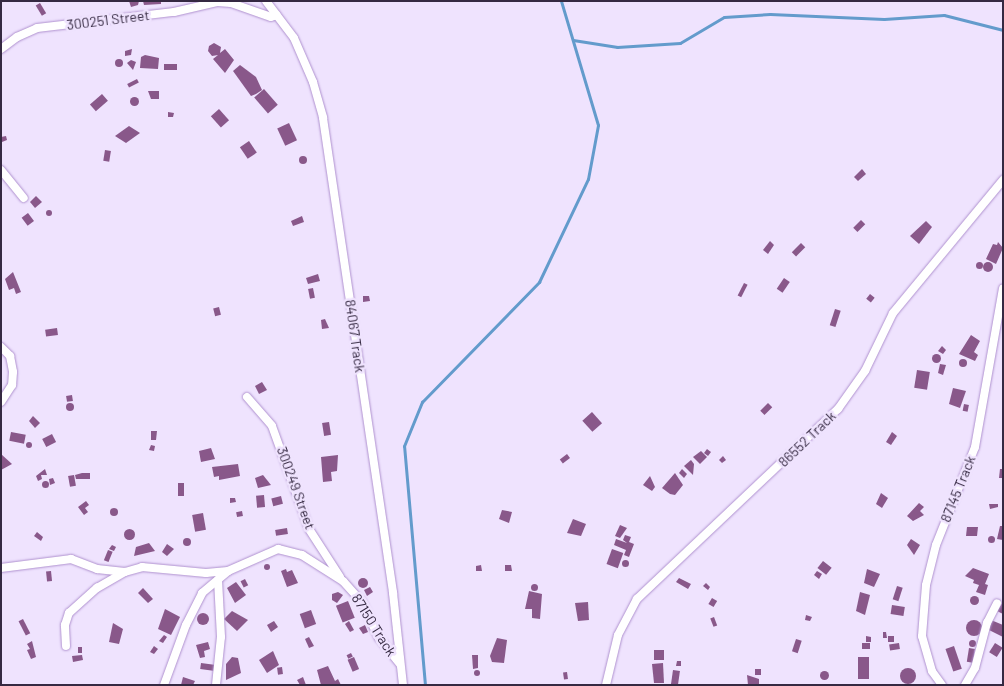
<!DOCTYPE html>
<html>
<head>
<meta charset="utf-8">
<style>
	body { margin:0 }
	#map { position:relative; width:1004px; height:686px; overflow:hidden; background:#efe3fe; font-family:Barlow,sans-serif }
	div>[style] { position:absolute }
	.stream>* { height:3px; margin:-1.5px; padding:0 1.5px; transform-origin:1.5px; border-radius:1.5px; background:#639bcc }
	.building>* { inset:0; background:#89588a; transform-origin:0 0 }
	.round { border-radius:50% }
	.roads { filter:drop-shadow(0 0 1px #af91cf) drop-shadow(0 0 1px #af91cf) }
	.street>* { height:8px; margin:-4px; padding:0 4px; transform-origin:4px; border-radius:4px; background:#fff }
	span { translate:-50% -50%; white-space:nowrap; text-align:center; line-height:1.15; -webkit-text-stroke:5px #efe3fe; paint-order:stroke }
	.street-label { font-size:14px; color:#352942 }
	.frame { position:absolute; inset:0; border:2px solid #352942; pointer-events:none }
</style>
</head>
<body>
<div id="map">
	<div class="stream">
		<i style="left:573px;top:40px;width:45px;rotate:9deg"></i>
		<i style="left:617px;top:47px;width:63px;rotate:-3.6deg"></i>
		<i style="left:680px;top:43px;width:51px;rotate:-30.6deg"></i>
		<i style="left:724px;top:17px;width:46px;rotate:-3.7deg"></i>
		<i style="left:770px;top:14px;width:114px;rotate:2.5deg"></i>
		<i style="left:884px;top:19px;width:60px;rotate:-3.8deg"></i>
		<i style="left:944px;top:15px;width:61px;rotate:14.3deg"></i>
		<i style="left:425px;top:685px;width:240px;rotate:-95deg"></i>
		<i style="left:404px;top:446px;width:48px;rotate:-67.8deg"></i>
		<i style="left:422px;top:402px;width:168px;rotate:-45.7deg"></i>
		<i style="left:539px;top:282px;width:114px;rotate:-64.6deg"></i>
		<i style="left:588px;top:179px;width:55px;rotate:-79.5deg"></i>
		<i style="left:598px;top:125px;width:129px;rotate:-106.6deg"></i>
	</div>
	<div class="building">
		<i style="clip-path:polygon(129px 1px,139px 1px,138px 5px,131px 7px)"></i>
		<i style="clip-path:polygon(143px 1px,161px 1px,161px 4px,144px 5px)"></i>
		<i style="left:40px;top:3px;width:12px;height:5px;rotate:59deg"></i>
		<i style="clip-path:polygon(214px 43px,221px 47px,220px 53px,225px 49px,234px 60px,225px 73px,213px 59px,218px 55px,212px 56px,208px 51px,209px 46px)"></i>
		<i style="clip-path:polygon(132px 49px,131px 55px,125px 56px,125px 51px)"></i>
		<i style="clip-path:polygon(145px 55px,159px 58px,158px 69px,140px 68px,141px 57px)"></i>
		<i class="round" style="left:115px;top:59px;width:8px;height:8px"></i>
		<i style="clip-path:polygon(131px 60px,136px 62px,133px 70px,127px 63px)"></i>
		<i style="left:164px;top:64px;width:13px;height:6px"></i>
		<i style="clip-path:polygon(240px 65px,256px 77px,262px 90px,256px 94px,251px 96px,233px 71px)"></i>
		<i style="left:137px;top:79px;width:4px;height:11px;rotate:63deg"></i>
		<i style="left:264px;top:89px;width:21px;height:13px;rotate:49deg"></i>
		<i style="clip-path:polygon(148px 91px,159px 91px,159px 99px,151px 99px)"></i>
		<i style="left:102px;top:94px;width:9px;height:16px;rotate:49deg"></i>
		<i class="round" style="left:129.5px;top:96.5px;width:9px;height:9px"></i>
		<i style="left:219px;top:109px;width:15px;height:11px;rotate:48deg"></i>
		<i style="clip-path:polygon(168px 112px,174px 113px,173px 117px,168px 117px)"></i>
		<i style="left:289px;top:123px;width:19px;height:13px;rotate:65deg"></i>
		<i style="clip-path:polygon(129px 126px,140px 133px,126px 143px,115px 136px)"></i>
		<i style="clip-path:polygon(6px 136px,7px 140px,2px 142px,1px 137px)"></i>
		<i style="left:249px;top:141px;width:14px;height:11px;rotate:56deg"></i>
		<i style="left:105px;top:150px;width:6px;height:11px;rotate:9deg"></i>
		<i class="round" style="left:299px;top:156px;width:8px;height:8px"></i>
		<i style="clip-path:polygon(862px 169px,866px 174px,858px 181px,854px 177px)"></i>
		<i style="clip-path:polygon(36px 196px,42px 202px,35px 208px,30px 202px)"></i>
		<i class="round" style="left:46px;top:210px;width:6px;height:6px"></i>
		<i style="left:28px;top:213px;width:10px;height:8px;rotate:53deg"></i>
		<i style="clip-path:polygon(302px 216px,304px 222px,293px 226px,291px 221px)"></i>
		<i style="left:861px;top:220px;width:6px;height:11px;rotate:45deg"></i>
		<i style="clip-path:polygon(926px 221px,932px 227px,919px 244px,910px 236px)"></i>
		<i style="clip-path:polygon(770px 241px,774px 245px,768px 254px,763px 250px)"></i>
		<i style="clip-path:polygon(998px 242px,1003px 248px,996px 264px,986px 259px,993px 244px,997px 245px)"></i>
		<i style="left:801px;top:243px;width:6px;height:13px;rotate:45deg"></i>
		<i class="round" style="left:975.5px;top:261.5px;width:7px;height:7px"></i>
		<i class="round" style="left:983px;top:262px;width:10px;height:10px"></i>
		<i style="clip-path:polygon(13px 272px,21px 292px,16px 294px,14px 288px,9px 290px,5px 279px)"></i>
		<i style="clip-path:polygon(318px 274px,320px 281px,308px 284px,306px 278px)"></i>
		<i style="left:784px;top:278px;width:7px;height:13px;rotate:34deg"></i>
		<i style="left:744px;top:283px;width:4px;height:14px;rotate:27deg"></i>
		<i style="left:313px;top:288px;width:10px;height:5px;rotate:79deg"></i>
		<i style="left:870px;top:294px;width:6px;height:6px;rotate:39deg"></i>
		<i style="clip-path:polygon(363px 296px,369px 296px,370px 301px,363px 302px)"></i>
		<i style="left:219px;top:307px;width:8px;height:6px;rotate:76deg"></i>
		<i style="left:835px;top:309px;width:6px;height:17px;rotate:18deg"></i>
		<i style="clip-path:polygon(325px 319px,329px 328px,322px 329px,321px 320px)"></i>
		<i style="left:57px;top:328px;width:7px;height:12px;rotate:82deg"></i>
		<i style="clip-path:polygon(971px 335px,980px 341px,974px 352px,978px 355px,975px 361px,959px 354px)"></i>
		<i style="clip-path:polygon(942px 346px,946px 350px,943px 354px,938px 351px)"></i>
		<i class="round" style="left:931.5px;top:353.5px;width:9px;height:9px"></i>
		<i class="round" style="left:959px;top:359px;width:8px;height:8px"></i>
		<i style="clip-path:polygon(940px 364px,946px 365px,943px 375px,938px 373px)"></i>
		<i style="left:917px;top:370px;width:13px;height:18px;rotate:9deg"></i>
		<i style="clip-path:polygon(262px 382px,267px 390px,259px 394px,255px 386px)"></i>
		<i style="clip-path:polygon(953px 388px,966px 391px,960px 408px,949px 404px)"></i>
		<i style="left:72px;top:395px;width:6px;height:6px;rotate:81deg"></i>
		<i style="left:768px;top:403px;width:6px;height:11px;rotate:45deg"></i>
		<i class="round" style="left:66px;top:403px;width:8px;height:8px"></i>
		<i style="left:964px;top:404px;width:5px;height:7px;rotate:11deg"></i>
		<i style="left:592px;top:412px;width:15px;height:13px;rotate:48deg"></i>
		<i style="clip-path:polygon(33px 416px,40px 423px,35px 428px,29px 421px)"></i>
		<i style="left:329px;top:422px;width:13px;height:7px;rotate:81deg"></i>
		<i style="clip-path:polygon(151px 431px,157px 431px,156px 440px,151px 440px)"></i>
		<i style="left:11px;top:432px;width:15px;height:9px;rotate:11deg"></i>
		<i style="clip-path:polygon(892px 432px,897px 436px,891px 445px,886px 442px)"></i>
		<i style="left:52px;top:434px;width:9px;height:11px;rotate:63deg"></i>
		<i class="round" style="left:26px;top:442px;width:6px;height:6px"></i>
		<i style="clip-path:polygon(151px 445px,155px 446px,154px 451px,149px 450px)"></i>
		<i style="clip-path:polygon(211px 448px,215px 459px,201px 462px,199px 451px)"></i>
		<i style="left:707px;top:449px;width:5px;height:5px;rotate:37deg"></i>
		<i style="clip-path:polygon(701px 451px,707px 457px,700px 464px,693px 457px)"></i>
		<i style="clip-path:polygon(1px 454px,12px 464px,1px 470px)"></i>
		<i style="left:567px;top:454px;width:5px;height:9px;rotate:53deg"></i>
		<i style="clip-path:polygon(338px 455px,337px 471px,331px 472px,332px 481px,323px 482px,321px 457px)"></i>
		<i style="clip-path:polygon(723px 456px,726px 460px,722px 463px,719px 460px)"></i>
		<i style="clip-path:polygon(691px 460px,694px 464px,693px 475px,684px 466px)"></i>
		<i style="clip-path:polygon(238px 464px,240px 476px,219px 480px,219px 476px,214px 477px,212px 467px)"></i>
		<i style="clip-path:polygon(45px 469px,47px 475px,41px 475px,42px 479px,38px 481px,36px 476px)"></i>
		<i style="clip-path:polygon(682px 469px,687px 474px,684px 478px,679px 473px)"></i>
		<i style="clip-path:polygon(1000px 469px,1003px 469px,1003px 478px,999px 478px)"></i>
		<i style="clip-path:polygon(82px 473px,90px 473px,90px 479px,76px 479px,75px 475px)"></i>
		<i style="clip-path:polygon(675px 473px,683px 485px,675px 495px,670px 494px,662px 488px)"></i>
		<i style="left:74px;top:475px;width:11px;height:6px;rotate:80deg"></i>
		<i style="clip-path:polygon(263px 475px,271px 485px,258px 488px,255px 478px)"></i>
		<i style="clip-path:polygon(650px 476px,655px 487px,652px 491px,643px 485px)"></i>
		<i style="clip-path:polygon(53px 478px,55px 483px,50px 485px,49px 479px)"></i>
		<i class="round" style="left:41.5px;top:480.5px;width:7px;height:7px"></i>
		<i style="left:178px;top:483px;width:6px;height:13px"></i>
		<i style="clip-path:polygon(881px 493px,888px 498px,882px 508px,876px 504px)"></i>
		<i style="left:264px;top:495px;width:12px;height:8px;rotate:85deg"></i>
		<i style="left:281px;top:496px;width:8px;height:10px;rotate:76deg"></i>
		<i style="clip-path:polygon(230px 498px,235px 498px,236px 502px,230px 503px)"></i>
		<i style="clip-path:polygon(86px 501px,89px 505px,85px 508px,88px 512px,84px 515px,78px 507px)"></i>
		<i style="clip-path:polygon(919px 503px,924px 507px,920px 511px,924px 515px,913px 521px,907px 516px)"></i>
		<i style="clip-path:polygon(989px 504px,998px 504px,998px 507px,990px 509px)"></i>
		<i class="round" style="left:110px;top:508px;width:8px;height:8px"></i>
		<i style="clip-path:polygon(502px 510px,512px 512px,509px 523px,499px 519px)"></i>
		<i style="left:242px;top:511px;width:5px;height:6px;rotate:79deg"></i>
		<i style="left:203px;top:513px;width:17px;height:11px;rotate:80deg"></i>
		<i style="clip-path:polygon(573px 519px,586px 524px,581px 536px,567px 533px)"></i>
		<i style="clip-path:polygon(620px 525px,627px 528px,620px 538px,615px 536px)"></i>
		<i style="clip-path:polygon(1000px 526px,1003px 526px,1003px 540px,997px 539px)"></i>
		<i style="clip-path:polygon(967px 527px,978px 527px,977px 536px,966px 536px)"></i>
		<i style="left:287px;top:528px;width:6px;height:12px;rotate:81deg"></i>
		<i class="round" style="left:123.5px;top:528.5px;width:11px;height:11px"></i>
		<i style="clip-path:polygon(37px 532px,43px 537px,41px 541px,34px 536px)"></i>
		<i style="clip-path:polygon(625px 535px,631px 537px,629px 542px,634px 544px,629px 557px,624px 555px,626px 550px,614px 545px,616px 539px,627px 543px,623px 540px)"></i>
		<i class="round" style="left:987.5px;top:535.5px;width:7px;height:7px"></i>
		<i class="round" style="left:183px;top:538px;width:8px;height:8px"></i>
		<i style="clip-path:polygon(911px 539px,920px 545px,914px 555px,907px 545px)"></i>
		<i style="clip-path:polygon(149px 543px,155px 551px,134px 556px,136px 547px)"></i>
		<i style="clip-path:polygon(167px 544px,174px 549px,167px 556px,162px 552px)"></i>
		<i style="clip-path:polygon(112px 545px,116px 547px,114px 551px,109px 549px)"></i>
		<i style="left:612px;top:549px;width:12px;height:16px;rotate:20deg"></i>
		<i style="left:108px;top:550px;width:5px;height:11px;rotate:22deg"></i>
		<i class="round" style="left:621.5px;top:559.5px;width:7px;height:7px"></i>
		<i style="left:823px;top:561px;width:11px;height:9px;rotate:38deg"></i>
		<i class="round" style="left:264px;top:564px;width:6px;height:6px"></i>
		<i style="clip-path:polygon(481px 565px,482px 571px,476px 571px,476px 566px)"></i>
		<i style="clip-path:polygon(505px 565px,511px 565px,512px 571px,505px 571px)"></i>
		<i style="clip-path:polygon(973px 568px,989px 574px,985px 584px,979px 582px,988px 585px,985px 595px,976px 592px,979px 585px,973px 583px,974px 580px,965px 576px)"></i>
		<i style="clip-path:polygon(286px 569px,287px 572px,292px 570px,298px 583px,287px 587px,281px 571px)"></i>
		<i style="clip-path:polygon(867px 569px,880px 574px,874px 587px,864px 583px)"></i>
		<i style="left:51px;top:571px;width:10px;height:5px;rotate:84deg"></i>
		<i style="clip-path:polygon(817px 571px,822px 574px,819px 579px,814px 575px)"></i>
		<i style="clip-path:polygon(679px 578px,691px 584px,688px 589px,676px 582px)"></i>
		<i class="round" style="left:358px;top:578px;width:10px;height:10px"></i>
		<i style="left:245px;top:579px;width:7px;height:5px;rotate:63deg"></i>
		<i style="clip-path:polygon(236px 582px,246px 595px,235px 603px,227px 588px)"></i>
		<i style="clip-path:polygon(706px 583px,710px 587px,708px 590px,703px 586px)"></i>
		<i class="round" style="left:530.5px;top:583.5px;width:7px;height:7px"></i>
		<i style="left:897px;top:586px;width:6px;height:14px;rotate:18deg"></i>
		<i style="clip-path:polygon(370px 587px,373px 592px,367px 596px,364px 590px)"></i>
		<i style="clip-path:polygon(143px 588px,153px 599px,148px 603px,138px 593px)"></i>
		<i style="clip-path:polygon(529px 591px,542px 594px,540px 619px,532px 618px,532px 609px,525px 609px)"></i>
		<i style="clip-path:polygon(338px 592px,343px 595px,337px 603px,332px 600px,332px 594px)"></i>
		<i style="clip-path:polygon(860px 592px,870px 595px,865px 615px,856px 611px)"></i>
		<i class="round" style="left:969.5px;top:595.5px;width:9px;height:9px"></i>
		<i style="left:712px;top:598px;width:6px;height:7px;rotate:31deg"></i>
		<i style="left:348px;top:601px;width:18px;height:13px;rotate:68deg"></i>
		<i style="clip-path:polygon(588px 602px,589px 620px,578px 621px,575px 603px)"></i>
		<i style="clip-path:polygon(1003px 602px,1003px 614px,997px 611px)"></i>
		<i style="left:892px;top:605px;width:13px;height:9px;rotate:9deg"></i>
		<i style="clip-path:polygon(165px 609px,180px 617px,171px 635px,158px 629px)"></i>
		<i style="left:311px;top:610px;width:15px;height:12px;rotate:70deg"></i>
		<i style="clip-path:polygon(232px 611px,248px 620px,237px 631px,224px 619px)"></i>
		<i class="round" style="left:197px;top:613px;width:12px;height:12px"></i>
		<i style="clip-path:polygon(806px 615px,812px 617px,810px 621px,805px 620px)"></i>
		<i style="left:714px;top:617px;width:9px;height:4px;rotate:69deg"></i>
		<i style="left:23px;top:619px;width:16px;height:5px;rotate:63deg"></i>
		<i style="clip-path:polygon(991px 620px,1003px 625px,1003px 637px,987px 629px)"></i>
		<i class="round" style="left:966px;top:620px;width:16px;height:16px"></i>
		<i style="clip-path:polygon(274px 621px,278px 627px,271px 632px,267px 625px)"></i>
		<i style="clip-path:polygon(349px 621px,354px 630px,350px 632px,345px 624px)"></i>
		<i style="clip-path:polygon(113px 623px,123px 629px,119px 644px,109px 642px)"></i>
		<i style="clip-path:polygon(365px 625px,368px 632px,363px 634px,359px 628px)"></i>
		<i style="clip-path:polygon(883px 632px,886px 632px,887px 638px,883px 638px)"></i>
		<i style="clip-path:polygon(164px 635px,167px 637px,163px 643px,159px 641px)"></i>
		<i style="clip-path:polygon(866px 636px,871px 637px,871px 642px,866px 642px)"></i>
		<i style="left:888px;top:636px;width:6px;height:6px"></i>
		<i style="clip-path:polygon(309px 637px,314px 646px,309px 648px,305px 639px)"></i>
		<i style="clip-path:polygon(497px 638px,507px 640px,504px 663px,492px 662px,490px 656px)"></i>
		<i style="left:796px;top:639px;width:6px;height:13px;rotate:18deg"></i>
		<i class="round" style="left:968.5px;top:639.5px;width:7px;height:7px"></i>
		<i style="clip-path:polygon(32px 641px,36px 657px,31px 659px,27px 650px,30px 649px,27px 644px)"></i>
		<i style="clip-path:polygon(208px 642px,210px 649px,204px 651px,205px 657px,200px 658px,196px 645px)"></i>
		<i style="left:862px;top:643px;width:8px;height:6px"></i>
		<i style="left:899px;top:643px;width:6px;height:10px;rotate:81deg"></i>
		<i style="left:995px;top:643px;width:9px;height:11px;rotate:32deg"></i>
		<i style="clip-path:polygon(154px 646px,158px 649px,154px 654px,150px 652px)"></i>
		<i style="left:954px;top:646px;width:24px;height:9px;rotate:71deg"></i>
		<i style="left:78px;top:647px;width:4px;height:6px"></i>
		<i style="left:969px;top:648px;width:6px;height:14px;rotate:9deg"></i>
		<i style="left:654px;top:650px;width:10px;height:10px"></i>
		<i style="clip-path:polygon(273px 651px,279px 665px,267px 673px,259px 660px)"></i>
		<i style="left:351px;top:653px;width:4px;height:5px;rotate:63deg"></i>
		<i style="clip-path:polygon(82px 655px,83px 660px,73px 662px,72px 656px)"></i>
		<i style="clip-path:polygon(472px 655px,478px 655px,478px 668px,473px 669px)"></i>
		<i style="clip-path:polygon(232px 657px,238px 658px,241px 673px,226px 680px,226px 664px)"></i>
		<i style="left:354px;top:657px;width:13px;height:7px;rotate:67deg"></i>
		<i style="left:858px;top:657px;width:11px;height:22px"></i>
		<i style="clip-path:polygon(677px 661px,681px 661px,681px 666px,676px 666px)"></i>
		<i style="left:201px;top:663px;width:15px;height:6px;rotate:8deg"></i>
		<i style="clip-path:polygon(663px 663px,664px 683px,654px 683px,652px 664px)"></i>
		<i style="clip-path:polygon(328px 666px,335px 681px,338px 679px,341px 685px,321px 685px,317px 670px)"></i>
		<i style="left:282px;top:667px;width:7px;height:5px;rotate:82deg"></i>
		<i class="round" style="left:900px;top:668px;width:16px;height:16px"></i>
		<i style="left:755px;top:669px;width:6px;height:6px"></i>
		<i style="left:673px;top:670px;width:7px;height:15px;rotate:8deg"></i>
		<i class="round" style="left:474px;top:670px;width:6px;height:6px"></i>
		<i class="round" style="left:819.5px;top:670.5px;width:9px;height:9px"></i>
		<i style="left:567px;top:672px;width:7px;height:4px;rotate:82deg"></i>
		<i style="clip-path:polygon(747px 675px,759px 679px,759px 685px,748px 685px)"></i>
		<i style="clip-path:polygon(183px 677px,195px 681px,193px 685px,181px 685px)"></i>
		<i style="clip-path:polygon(303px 677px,306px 685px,300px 685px,297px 680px)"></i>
	</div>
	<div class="roads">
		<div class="street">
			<i style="left:266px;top:1px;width:46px;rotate:52.9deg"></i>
			<i style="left:294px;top:38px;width:48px;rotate:66.6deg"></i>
			<i style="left:313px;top:82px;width:37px;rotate:74deg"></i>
			<i style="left:323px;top:118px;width:480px;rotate:81.6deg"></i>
			<i style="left:393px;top:593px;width:93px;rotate:83.8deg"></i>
			<i style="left:1px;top:49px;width:20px;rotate:-37deg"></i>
			<i style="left:17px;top:37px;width:22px;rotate:-24deg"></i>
			<i style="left:37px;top:28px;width:138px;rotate:-6.7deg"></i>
			<i style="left:174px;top:12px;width:44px;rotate:-13.1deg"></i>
			<i style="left:217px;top:2px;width:14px;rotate:4deg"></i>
			<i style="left:231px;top:3px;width:42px;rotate:19.3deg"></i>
			<i style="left:271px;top:17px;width:6px;rotate:-18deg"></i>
			<i style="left:1px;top:170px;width:36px;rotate:51deg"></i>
			<i style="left:1px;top:347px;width:13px;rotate:45deg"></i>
			<i style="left:10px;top:356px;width:16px;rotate:79deg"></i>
			<i style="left:13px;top:372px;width:13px;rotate:94deg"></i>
			<i style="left:12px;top:385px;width:20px;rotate:123deg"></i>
			<i style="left:247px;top:397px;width:38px;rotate:49deg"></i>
			<i style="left:272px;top:426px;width:109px;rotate:70.2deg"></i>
			<i style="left:309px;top:529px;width:57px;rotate:57.1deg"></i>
			<i style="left:1px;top:568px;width:71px;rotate:-7.3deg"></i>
			<i style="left:71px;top:559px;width:28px;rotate:21deg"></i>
			<i style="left:97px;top:569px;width:28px;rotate:6deg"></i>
			<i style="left:66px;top:646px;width:21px;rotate:-93deg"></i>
			<i style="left:65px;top:625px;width:13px;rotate:-72deg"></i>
			<i style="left:69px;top:613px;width:38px;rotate:-42deg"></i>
			<i style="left:97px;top:588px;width:32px;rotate:-30deg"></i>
			<i style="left:125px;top:572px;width:18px;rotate:-16deg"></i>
			<i style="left:142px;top:567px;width:64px;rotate:5.4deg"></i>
			<i style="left:206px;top:573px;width:22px;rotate:-5deg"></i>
			<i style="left:164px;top:685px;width:64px;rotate:-69.9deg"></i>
			<i style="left:186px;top:625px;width:36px;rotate:-63deg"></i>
			<i style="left:202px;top:593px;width:34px;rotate:-40deg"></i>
			<i style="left:228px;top:571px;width:55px;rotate:-23.7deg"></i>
			<i style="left:278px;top:549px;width:25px;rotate:14deg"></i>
			<i style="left:302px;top:555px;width:49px;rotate:32.4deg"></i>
			<i style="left:343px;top:581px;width:28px;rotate:48deg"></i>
			<i style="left:362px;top:602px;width:40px;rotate:65deg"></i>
			<i style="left:379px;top:638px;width:33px;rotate:51deg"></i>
			<i style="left:216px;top:685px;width:48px;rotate:-84.1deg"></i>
			<i style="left:221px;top:637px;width:57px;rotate:-93deg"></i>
			<i style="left:606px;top:685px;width:51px;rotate:-76.5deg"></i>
			<i style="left:618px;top:635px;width:41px;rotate:-62.2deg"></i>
			<i style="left:637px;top:599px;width:277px;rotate:-43.4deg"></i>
			<i style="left:838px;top:409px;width:47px;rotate:-54.6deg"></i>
			<i style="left:865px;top:371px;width:64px;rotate:-64.2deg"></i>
			<i style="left:893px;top:313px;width:173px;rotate:-50.4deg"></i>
			<i style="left:942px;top:685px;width:17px;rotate:-126deg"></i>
			<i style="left:932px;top:671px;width:36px;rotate:-106deg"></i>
			<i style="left:922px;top:636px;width:51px;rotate:-85.5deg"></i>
			<i style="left:926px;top:585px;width:41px;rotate:-76deg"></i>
			<i style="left:936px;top:545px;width:105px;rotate:-68.3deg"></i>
			<i style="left:975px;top:447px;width:161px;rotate:-80deg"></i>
			<i style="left:965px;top:685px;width:20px;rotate:-60deg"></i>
			<i style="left:975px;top:668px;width:47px;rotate:-75.1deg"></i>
			<i style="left:987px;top:623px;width:22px;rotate:-63deg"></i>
		</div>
	</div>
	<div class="street-label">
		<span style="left:108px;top:20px;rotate:-7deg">300251 Street</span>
		<span style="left:355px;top:336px;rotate:82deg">84067 Track</span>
		<span style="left:807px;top:439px;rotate:-44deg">86552 Track</span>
		<span style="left:296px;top:488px;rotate:70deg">300249 Street</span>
		<span style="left:958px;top:489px;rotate:-68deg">87145 Track</span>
		<span style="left:374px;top:625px;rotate:58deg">87150 Track</span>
	</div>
	<div class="frame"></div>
</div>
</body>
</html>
